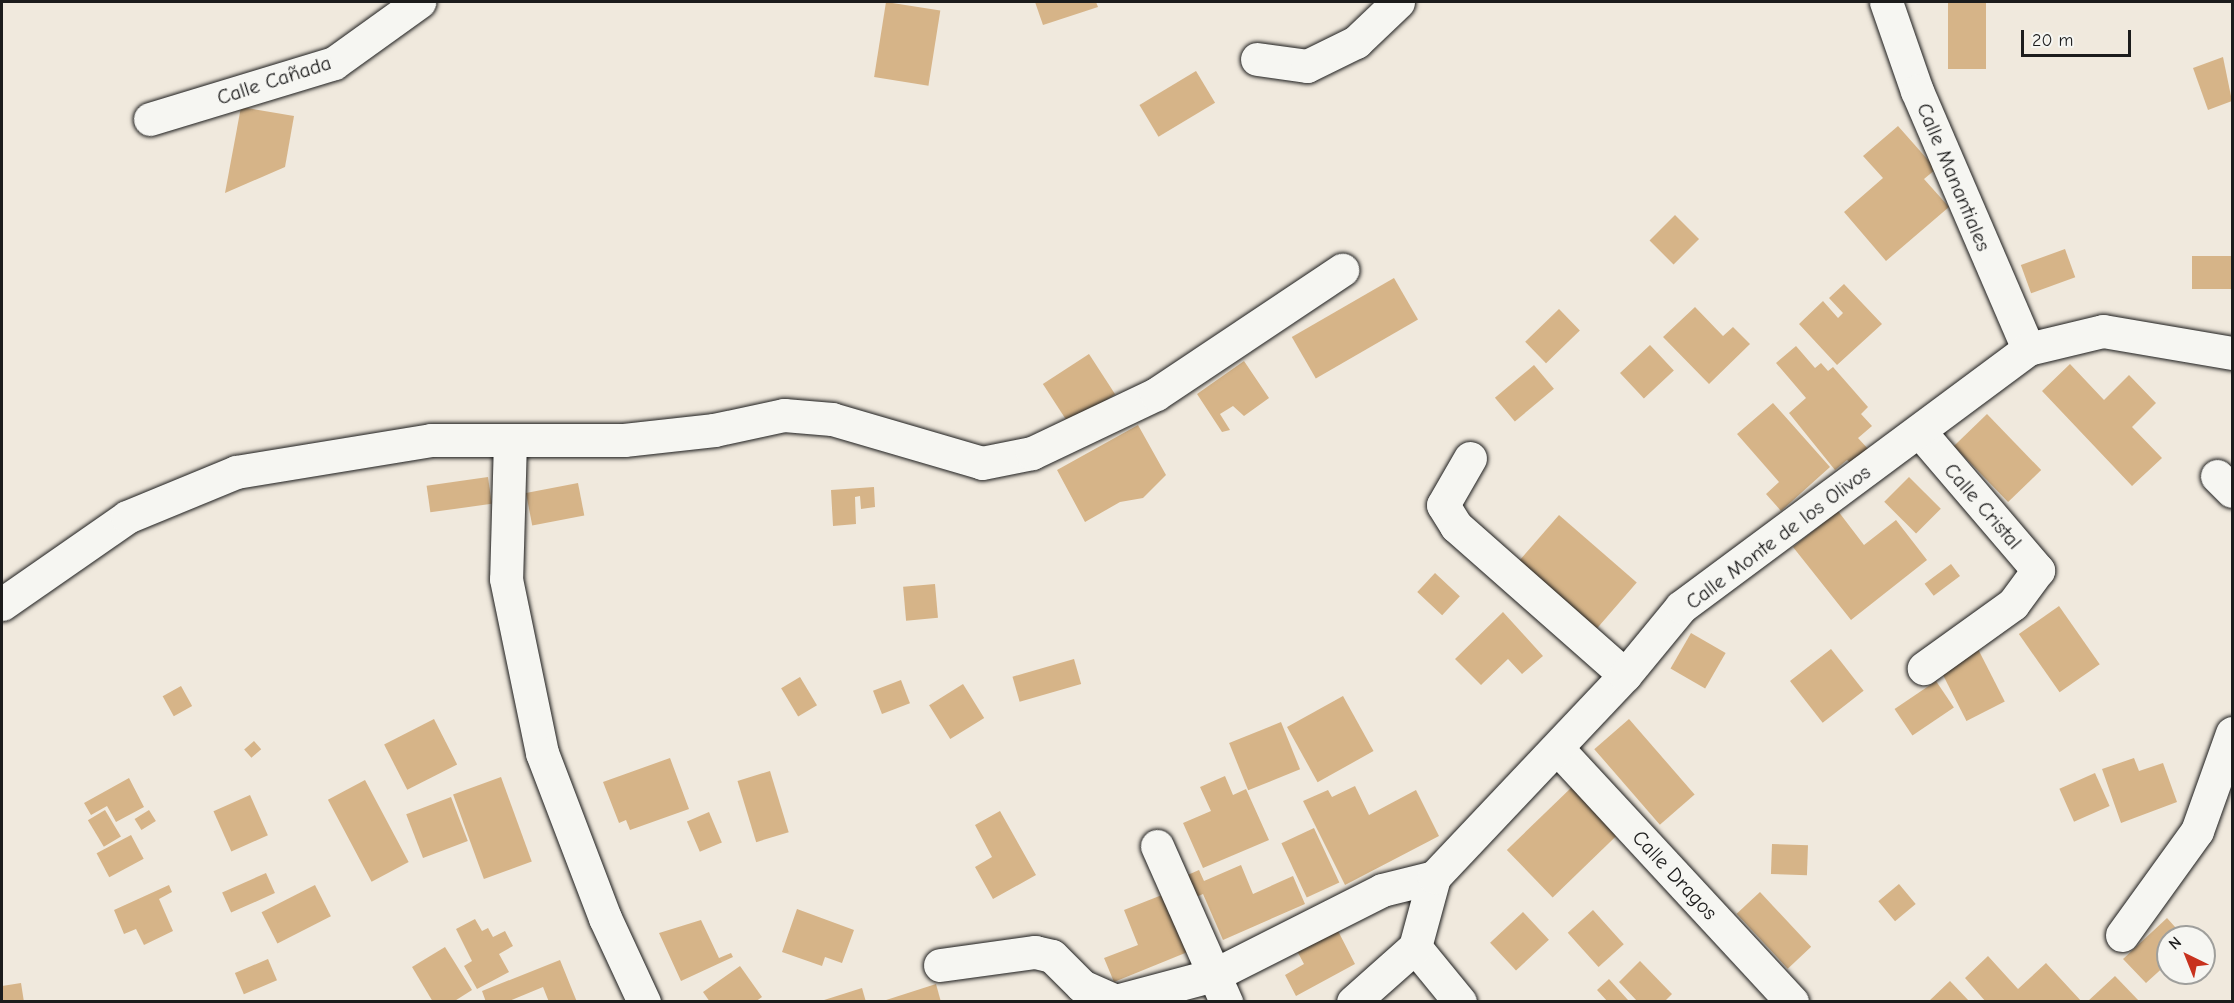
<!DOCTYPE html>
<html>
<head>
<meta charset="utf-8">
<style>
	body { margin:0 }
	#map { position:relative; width:2234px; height:1003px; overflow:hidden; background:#f0e9dd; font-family:"Comic Neue",sans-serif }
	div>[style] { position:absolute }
	.building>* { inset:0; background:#d6b488; transform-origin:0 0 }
	.roads { filter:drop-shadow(0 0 2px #1c1c1c) drop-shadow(0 0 2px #1c1c1c) }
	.street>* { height:33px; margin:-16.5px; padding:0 16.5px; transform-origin:16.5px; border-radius:16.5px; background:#f6f6f2 }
	.secondary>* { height:33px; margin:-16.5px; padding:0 16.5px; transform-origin:16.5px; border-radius:16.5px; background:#f6f6f2 }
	span { translate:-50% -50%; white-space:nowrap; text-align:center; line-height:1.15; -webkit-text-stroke:4.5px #f6f6f2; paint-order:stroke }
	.street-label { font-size:21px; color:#1c1c1c }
	.frame { position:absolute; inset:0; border:3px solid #1c1c1c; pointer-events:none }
	.north { position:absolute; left:2156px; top:925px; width:60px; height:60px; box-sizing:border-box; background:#f6f6f2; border:2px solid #9f9f9c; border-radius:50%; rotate:317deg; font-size:16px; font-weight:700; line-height:24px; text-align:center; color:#1c1c1c }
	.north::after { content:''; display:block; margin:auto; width:21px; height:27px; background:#c8321e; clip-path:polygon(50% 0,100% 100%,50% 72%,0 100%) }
	.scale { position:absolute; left:2021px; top:30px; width:110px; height:27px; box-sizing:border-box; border:3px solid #1c1c1c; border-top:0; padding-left:8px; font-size:18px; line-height:21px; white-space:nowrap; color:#1c1c1c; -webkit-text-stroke:4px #f6f6f2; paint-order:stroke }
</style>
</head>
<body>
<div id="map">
	<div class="building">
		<i style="left:886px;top:2px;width:55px;height:76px;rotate:9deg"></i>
		<i style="clip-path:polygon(1035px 2px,1096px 2px,1098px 7px,1043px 25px)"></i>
		<i style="left:1948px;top:2px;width:38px;height:67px"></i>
		<i style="clip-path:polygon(2223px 57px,2232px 101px,2208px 110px,2193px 68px)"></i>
		<i style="left:1196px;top:71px;width:37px;height:66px;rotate:59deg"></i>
		<i style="clip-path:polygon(241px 107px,294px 116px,285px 167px,225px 193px)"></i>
		<i style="clip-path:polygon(1898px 126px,1936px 169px,1924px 179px,1949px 207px,1886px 261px,1844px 212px,1883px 178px,1863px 156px)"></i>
		<i style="left:1675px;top:215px;width:34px;height:36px;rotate:45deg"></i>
		<i style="left:2065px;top:249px;width:30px;height:47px;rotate:70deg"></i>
		<i style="left:2232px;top:256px;width:33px;height:40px;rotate:90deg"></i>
		<i style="left:1394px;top:278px;width:48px;height:118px;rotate:60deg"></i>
		<i style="clip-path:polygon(1844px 284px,1882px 324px,1837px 365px,1799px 324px,1823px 301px,1838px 318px,1843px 313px,1829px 298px)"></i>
		<i style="clip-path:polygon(1695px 307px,1723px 336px,1733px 327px,1750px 344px,1709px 384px,1663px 337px)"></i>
		<i style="left:1559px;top:309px;width:30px;height:47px;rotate:46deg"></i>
		<i style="left:1650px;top:345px;width:35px;height:41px;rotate:47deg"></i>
		<i style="clip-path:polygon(1796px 346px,1815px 368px,1821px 363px,1828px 371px,1833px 367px,1868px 407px,1861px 414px,1872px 426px,1858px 438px,1869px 450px,1852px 464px,1847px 460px,1835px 470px,1789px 413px,1806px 398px,1776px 363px)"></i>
		<i style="left:1089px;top:354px;width:48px;height:55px;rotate:57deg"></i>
		<i style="clip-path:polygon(1244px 361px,1269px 398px,1244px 416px,1233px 406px,1220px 414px,1230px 430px,1222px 432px,1197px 394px)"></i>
		<i style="clip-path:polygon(2070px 364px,2104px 400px,2129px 375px,2156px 403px,2132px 427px,2162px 458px,2132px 486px,2042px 391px)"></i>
		<i style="left:1534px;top:365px;width:31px;height:51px;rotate:50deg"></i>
		<i style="clip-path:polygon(1773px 403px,1830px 467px,1781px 511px,1766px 494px,1779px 482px,1737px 434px)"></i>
		<i style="left:1987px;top:414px;width:78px;height:46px;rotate:46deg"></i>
		<i style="clip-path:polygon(1138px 425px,1166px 475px,1143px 498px,1120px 502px,1085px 522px,1057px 470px)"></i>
		<i style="left:488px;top:477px;width:27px;height:62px;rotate:82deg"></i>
		<i style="left:1909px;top:477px;width:45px;height:35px;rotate:45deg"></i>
		<i style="left:578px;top:483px;width:33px;height:53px;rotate:79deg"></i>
		<i style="clip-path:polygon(874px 487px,875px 507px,861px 509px,860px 496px,855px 497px,856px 524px,833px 526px,831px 490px)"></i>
		<i style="clip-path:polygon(1838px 511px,1864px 545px,1896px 520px,1927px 560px,1851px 620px,1793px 547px)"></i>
		<i style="left:1559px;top:515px;width:103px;height:66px;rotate:41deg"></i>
		<i style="left:1951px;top:564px;width:15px;height:33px;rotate:53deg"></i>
		<i style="left:1435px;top:573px;width:34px;height:26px;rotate:43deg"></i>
		<i style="left:935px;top:584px;width:34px;height:32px;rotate:85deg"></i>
		<i style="left:2059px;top:606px;width:71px;height:49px;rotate:55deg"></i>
		<i style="clip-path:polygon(1503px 612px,1543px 656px,1522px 674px,1508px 659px,1481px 685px,1455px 659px)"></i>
		<i style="left:1691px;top:633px;width:40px;height:41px;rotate:30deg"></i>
		<i style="left:1831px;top:649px;width:53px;height:52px;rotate:52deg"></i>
		<i style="left:1978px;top:649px;width:59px;height:43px;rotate:63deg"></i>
		<i style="left:1074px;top:659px;width:26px;height:64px;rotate:74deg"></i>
		<i style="left:800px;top:677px;width:33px;height:22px;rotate:59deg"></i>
		<i style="left:901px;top:680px;width:25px;height:30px;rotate:69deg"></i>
		<i style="left:1936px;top:681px;width:32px;height:50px;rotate:56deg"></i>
		<i style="left:963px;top:684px;width:40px;height:40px;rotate:58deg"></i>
		<i style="left:181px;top:686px;width:23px;height:21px;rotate:61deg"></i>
		<i style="left:1343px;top:696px;width:63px;height:64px;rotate:61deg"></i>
		<i style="left:434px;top:719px;width:51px;height:56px;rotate:63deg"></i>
		<i style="left:1629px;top:719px;width:100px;height:46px;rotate:49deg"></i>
		<i style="left:1281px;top:722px;width:51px;height:56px;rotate:68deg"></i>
		<i style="left:254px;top:741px;width:11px;height:13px;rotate:49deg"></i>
		<i style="clip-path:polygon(670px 758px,689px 809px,630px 830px,626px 820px,619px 823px,603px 782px)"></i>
		<i style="clip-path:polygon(2134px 758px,2139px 771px,2163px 763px,2177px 802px,2121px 823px,2102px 769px)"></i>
		<i style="left:770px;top:771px;width:64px;height:34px;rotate:73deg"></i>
		<i style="left:2095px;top:773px;width:36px;height:39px;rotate:66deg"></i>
		<i style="clip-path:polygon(1225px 776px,1233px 795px,1246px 789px,1269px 840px,1203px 868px,1183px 823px,1211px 811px,1200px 787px)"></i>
		<i style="left:501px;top:777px;width:90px;height:51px;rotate:70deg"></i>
		<i style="clip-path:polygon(129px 778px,144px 807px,116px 822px,107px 806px,91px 815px,84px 803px)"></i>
		<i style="left:365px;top:780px;width:93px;height:42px;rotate:62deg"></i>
		<i style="clip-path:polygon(1355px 786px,1369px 815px,1416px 790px,1439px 836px,1345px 885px,1303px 801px,1328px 790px,1332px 797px)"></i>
		<i style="left:1573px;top:786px;width:66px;height:92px;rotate:46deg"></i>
		<i style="left:250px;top:795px;width:44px;height:40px;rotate:66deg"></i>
		<i style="left:451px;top:797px;width:47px;height:48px;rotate:69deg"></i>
		<i style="left:105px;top:810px;width:31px;height:20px;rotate:59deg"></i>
		<i style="left:149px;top:810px;width:13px;height:17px;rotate:58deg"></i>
		<i style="clip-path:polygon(1000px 811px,1036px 875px,993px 899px,975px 867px,992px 857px,975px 825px)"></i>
		<i style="left:709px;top:812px;width:33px;height:24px;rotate:67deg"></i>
		<i style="left:1314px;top:828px;width:60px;height:36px;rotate:65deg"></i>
		<i style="left:131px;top:835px;width:27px;height:39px;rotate:62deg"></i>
		<i style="left:1772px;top:844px;width:36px;height:30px;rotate:2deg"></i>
		<i style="clip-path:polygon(1241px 865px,1253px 894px,1293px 876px,1305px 904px,1223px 940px,1203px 894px,1192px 899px,1183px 877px,1199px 870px,1204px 881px)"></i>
		<i style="left:266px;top:873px;width:22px;height:48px;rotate:66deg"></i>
		<i style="left:1899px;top:884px;width:26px;height:27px;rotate:50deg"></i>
		<i style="clip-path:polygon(169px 885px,172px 892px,159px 899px,173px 931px,144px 945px,136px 929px,124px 934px,114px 910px)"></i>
		<i style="left:315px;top:885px;width:35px;height:60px;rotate:63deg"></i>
		<i style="clip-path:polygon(1172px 891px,1195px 949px,1114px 982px,1104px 958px,1138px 945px,1124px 910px)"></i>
		<i style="left:1760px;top:892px;width:75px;height:32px;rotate:47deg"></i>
		<i style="clip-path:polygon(797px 909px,854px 930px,842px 963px,825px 957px,822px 966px,782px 952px)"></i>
		<i style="left:1593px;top:910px;width:46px;height:34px;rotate:48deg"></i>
		<i style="left:1523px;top:912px;width:38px;height:45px;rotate:47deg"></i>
		<i style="clip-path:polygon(2167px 918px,2184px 937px,2168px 937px,2168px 963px,2146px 983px,2123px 959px)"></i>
		<i style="clip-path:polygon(475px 919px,482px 931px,488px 928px,493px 937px,505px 931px,513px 946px,499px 954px,509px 972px,477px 989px,464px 966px,472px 961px,456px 929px)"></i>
		<i style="clip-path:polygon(701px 920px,719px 958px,731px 953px,733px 957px,681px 981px,659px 933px)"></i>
		<i style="clip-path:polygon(1336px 927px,1355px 964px,1296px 996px,1285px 975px,1304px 964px,1296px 949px)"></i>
		<i style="clip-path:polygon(445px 947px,472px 990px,453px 1002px,433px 1002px,412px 967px)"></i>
		<i style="clip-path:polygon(1988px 956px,2018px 989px,2046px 963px,2082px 1002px,1986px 1002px,1965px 978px)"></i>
		<i style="left:268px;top:959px;width:23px;height:36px;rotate:67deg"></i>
		<i style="clip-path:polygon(560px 960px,577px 1002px,549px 1002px,543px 987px,507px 1002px,486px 1002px,482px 991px)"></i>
		<i style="clip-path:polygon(1640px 961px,1672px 994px,1664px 1002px,1638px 1002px,1619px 982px)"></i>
		<i style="clip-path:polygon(740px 966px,762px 997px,755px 1002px,710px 1002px,703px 992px)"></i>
		<i style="clip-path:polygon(2115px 976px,2140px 1002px,2087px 1002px)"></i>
		<i style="clip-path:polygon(1609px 979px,1628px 1000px,1626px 1002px,1608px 1002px,1597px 990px)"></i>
		<i style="clip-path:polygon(1950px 981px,1970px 1002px,1928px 1002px)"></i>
		<i style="clip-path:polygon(21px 983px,24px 1002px,2px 1002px,2px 986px)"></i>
		<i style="clip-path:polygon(936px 984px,941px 1002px,883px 1002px,883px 1001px)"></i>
		<i style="clip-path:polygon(862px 988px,866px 1002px,822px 1002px,821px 1001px)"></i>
	</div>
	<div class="roads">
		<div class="street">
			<i style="left:1886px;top:2px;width:94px;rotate:70.8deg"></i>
			<i style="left:1917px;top:91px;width:281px;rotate:66.7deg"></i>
			<i style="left:1257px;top:59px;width:50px;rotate:8deg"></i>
			<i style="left:1307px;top:66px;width:55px;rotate:-26.1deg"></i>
			<i style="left:1356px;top:42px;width:58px;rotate:-43.6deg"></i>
			<i style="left:150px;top:119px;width:192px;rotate:-16.9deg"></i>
			<i style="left:334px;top:63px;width:105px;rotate:-35.7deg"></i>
			<i style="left:1920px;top:432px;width:182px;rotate:49.5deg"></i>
			<i style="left:2038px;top:570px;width:42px;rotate:126.3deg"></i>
			<i style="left:2013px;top:604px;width:110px;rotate:144.3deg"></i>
			<i style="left:510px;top:440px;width:139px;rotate:91.6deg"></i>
			<i style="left:506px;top:579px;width:178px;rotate:78.3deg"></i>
			<i style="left:542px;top:753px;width:177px;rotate:69.1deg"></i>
			<i style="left:605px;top:918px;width:93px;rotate:65.1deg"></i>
			<i style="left:1470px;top:458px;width:54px;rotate:119.9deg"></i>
			<i style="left:1443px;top:505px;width:25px;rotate:58deg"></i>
			<i style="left:1456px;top:526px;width:225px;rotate:41.4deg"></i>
			<i style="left:2217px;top:476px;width:21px;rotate:45deg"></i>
			<i style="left:2px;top:604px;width:152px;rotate:-34.8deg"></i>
			<i style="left:127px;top:517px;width:118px;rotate:-22.4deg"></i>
			<i style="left:236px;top:472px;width:198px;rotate:-9.3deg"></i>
			<i style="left:431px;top:440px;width:193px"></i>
			<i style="left:624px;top:440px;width:91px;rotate:-6.3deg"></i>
			<i style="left:714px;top:430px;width:72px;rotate:-12.1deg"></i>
			<i style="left:784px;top:415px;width:48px;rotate:4.8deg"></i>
			<i style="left:832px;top:419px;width:156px;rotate:16.3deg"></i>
			<i style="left:982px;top:463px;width:51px;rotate:-11.3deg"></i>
			<i style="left:1032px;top:453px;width:137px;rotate:-25.4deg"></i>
			<i style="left:1156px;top:394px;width:224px;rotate:-33.7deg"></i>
			<i style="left:1557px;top:748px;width:346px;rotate:47.2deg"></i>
			<i style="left:1157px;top:846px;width:171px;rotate:66.1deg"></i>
			<i style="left:2122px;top:935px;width:128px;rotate:-54.2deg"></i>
			<i style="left:2197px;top:831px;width:104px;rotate:-70.3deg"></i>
			<i style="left:1415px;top:947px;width:71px;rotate:50.7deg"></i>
			<i style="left:940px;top:965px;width:96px;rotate:-7.8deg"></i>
			<i style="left:1035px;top:952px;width:17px;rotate:13deg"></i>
			<i style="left:1052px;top:956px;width:42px;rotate:45deg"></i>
			<i style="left:1082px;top:986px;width:37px;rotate:24deg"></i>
			<i style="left:1116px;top:1001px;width:101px;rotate:-14.9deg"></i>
			<i style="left:1214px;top:975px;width:188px;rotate:-26.8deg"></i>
			<i style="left:1382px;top:890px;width:54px;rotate:-14deg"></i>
		</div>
		<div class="secondary">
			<i style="left:1353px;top:1002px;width:83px;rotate:-41.6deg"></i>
			<i style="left:1415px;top:947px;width:73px;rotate:-74.8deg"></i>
			<i style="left:1434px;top:877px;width:278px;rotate:-46.6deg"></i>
			<i style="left:1625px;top:675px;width:88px;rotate:-50.5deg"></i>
			<i style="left:1681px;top:607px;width:432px;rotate:-36.6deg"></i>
			<i style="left:2028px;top:349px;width:77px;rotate:-13.5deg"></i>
			<i style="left:2103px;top:331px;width:131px;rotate:9.7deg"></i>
		</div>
	</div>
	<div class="street-label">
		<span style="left:274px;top:80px;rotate:-18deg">Calle Cañada</span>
		<span style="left:1954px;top:177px;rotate:67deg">Calle Manantiales</span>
		<span style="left:1983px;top:506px;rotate:49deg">Calle Cristal</span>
		<span style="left:1778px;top:537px;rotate:-37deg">Calle Monte de los Olivos</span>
		<span style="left:1675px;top:875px;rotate:47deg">Calle Dragos</span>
	</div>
	<div class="frame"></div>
	<div class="north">N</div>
	<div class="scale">20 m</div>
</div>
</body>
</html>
